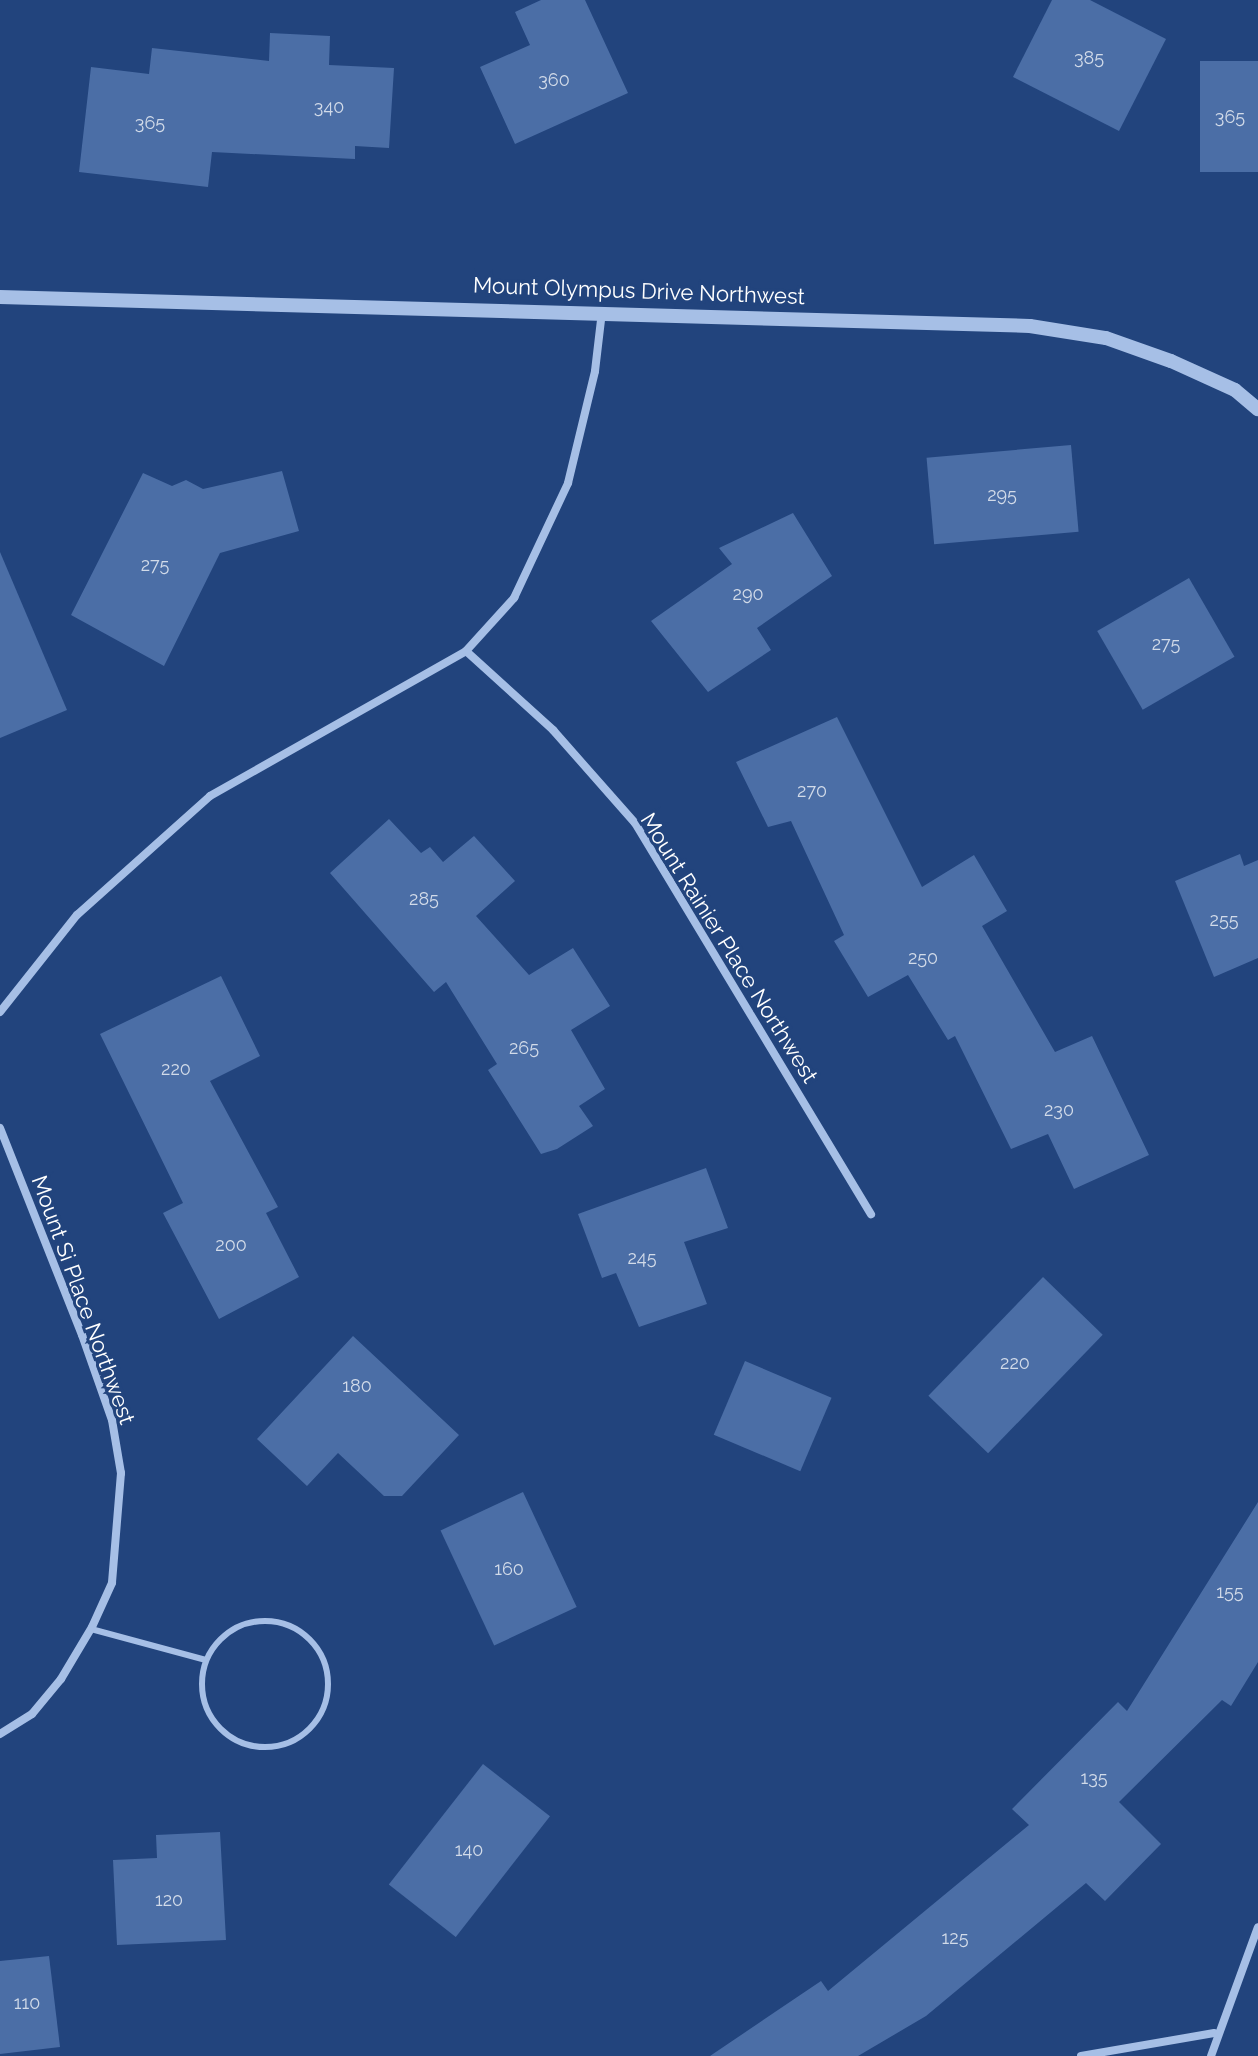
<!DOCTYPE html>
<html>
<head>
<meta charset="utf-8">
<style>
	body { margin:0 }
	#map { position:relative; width:1258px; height:2056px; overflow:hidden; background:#22447d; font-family:Raleway,sans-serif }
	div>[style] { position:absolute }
	.building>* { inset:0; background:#4b6ea6; transform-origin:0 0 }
	.service>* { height:6px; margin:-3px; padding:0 3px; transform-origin:3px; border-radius:3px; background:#a6bfe6 }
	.service>.ring { margin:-3px; padding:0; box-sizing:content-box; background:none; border:6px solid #a6bfe6; border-radius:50% }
	.minor>* { height:8px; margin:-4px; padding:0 4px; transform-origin:4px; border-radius:4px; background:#a6bfe6 }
	.tertiary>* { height:14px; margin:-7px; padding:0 7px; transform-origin:7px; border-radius:7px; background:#a6bfe6 }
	span { translate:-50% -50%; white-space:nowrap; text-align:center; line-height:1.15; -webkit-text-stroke:6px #22447d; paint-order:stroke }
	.number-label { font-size:18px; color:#d2dbe9 }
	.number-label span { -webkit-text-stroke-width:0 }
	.street-label { font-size:22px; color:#fff }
</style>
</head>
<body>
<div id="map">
	<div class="building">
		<i style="clip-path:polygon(541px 0,585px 0,628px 93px,515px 144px,480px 67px,530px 45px,515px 12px)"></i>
		<i style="clip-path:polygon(1052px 0,1090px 0,1166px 39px,1119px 131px,1013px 77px)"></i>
		<i style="clip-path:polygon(270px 33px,330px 36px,329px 65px,394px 68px,389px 148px,355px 146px,355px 159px,212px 152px,208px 187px,79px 172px,91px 67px,149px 74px,152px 48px,269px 61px)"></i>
		<i style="left:1258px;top:61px;width:111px;height:58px;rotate:90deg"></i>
		<i style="left:1071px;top:445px;width:87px;height:145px;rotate:85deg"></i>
		<i style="clip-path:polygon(282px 471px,299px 531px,220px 553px,164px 666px,71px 615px,143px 473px,172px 486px,186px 480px,203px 489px)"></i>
		<i style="clip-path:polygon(793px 513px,832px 576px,757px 628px,771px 650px,708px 692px,651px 621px,732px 564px,719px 548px)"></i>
		<i style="clip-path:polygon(0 552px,67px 710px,0 738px)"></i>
		<i style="left:1189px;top:578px;width:91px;height:106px;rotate:60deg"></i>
		<i style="clip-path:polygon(837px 717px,922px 887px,974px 855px,1007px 911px,982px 926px,1055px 1052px,1092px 1036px,1149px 1155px,1074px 1189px,1048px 1134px,1011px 1149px,955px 1036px,948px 1040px,908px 975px,868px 997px,834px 941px,844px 935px,791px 821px,768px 827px,736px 762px)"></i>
		<i style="clip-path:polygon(389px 819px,421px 853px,430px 847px,443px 862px,474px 836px,515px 881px,476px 916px,529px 975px,573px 948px,610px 1006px,571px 1030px,605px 1089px,579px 1106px,593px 1126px,557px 1149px,541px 1154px,488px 1070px,497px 1064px,446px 982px,434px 992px,330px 873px)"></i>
		<i style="clip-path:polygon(1240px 854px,1244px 866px,1258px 860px,1258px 958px,1214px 977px,1175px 881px)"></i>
		<i style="clip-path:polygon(221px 976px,260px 1056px,210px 1081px,278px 1207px,266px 1213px,299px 1277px,219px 1319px,163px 1213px,183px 1203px,100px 1034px)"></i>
		<i style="clip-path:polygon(706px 1168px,728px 1228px,684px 1242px,707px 1304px,639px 1327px,616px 1273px,602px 1278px,578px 1214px)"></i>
		<i style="left:1043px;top:1277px;width:83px;height:165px;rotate:44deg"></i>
		<i style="clip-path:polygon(353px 1336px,459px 1435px,402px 1496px,384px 1496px,338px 1453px,307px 1486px,257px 1439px)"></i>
		<i style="left:745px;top:1361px;width:94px;height:80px;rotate:23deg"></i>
		<i style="left:523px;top:1492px;width:127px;height:91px;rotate:65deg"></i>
		<i style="clip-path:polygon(1258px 1502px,1258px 1662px,1231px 1706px,1222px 1700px,1119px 1802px,1161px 1844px,1105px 1901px,1086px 1883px,926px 2016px,858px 2056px,710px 2056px,821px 1981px,828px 1991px,1029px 1825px,1012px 1809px,1118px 1702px,1127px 1711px)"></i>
		<i style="left:483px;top:1764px;width:85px;height:153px;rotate:38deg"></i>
		<i style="clip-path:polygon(220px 1832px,226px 1940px,117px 1945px,113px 1860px,157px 1858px,156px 1835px)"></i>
		<i style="clip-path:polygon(49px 1956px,60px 2047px,0 2054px,0 1961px)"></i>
	</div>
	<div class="service">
		<i class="ring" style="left:202px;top:1621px;width:120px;height:120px"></i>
		<i style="left:91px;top:1629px;width:119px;rotate:15.1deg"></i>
	</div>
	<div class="minor">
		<i style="left:466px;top:651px;width:118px;rotate:42.2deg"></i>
		<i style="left:553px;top:730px;width:124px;rotate:48.6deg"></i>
		<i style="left:635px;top:823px;width:457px;rotate:58.9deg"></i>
		<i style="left:0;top:1012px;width:124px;rotate:-51.6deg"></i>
		<i style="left:77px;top:915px;width:178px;rotate:-41.8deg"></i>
		<i style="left:210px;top:796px;width:294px;rotate:-29.5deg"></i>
		<i style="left:466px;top:651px;width:72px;rotate:-47.8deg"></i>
		<i style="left:514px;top:598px;width:127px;rotate:-64.8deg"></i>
		<i style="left:568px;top:483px;width:115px;rotate:-76.4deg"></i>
		<i style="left:595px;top:371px;width:60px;rotate:-83.3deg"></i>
		<i style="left:0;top:1128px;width:223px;rotate:68.4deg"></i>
		<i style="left:82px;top:1335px;width:90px;rotate:70.6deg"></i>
		<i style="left:112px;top:1420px;width:54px;rotate:80.4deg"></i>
		<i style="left:121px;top:1473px;width:110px;rotate:94.7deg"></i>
		<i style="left:112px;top:1583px;width:48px;rotate:114.4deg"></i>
		<i style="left:92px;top:1627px;width:61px;rotate:120.8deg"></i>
		<i style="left:61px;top:1679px;width:45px;rotate:129.6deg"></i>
		<i style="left:32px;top:1714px;width:38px;rotate:148deg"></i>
		<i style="left:1081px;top:2056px;width:135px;rotate:-9.8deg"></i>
		<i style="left:1211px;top:2056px;width:137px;rotate:-70deg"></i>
	</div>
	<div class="tertiary">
		<i style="left:0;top:297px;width:1030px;rotate:1.61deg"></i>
		<i style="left:1030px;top:326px;width:77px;rotate:9deg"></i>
		<i style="left:1106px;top:338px;width:69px;rotate:19.5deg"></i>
		<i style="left:1171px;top:361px;width:70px;rotate:24.4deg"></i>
		<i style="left:1235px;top:390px;width:30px;rotate:40deg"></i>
	</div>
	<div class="number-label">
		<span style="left:1089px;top:58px">385</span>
		<span style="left:554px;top:80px">360</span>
		<span style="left:329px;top:107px">340</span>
		<span style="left:1230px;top:117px">365</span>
		<span style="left:150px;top:123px">365</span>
		<span style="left:1002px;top:495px">295</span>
		<span style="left:155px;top:565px">275</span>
		<span style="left:748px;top:594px">290</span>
		<span style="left:1166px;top:644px">275</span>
		<span style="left:812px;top:791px">270</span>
		<span style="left:424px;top:899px">285</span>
		<span style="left:1224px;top:920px">255</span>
		<span style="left:923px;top:958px">250</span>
		<span style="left:524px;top:1048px">265</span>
		<span style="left:176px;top:1069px">220</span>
		<span style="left:1059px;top:1110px">230</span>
		<span style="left:231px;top:1245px">200</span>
		<span style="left:642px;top:1258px">245</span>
		<span style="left:1015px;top:1363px">220</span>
		<span style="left:357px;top:1386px">180</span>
		<span style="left:509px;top:1569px">160</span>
		<span style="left:1230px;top:1592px">155</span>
		<span style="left:1094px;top:1778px">135</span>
		<span style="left:469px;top:1850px">140</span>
		<span style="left:169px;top:1900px">120</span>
		<span style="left:955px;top:1938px">125</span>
		<span style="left:27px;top:2003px">110</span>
	</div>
	<div class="street-label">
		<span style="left:639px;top:291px;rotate:2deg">Mount Olympus Drive Northwest</span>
		<span style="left:729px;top:948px;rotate:58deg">Mount Rainier Place Northwest</span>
		<span style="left:83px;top:1300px;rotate:70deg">Mount Si Place Northwest</span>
	</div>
</div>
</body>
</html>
